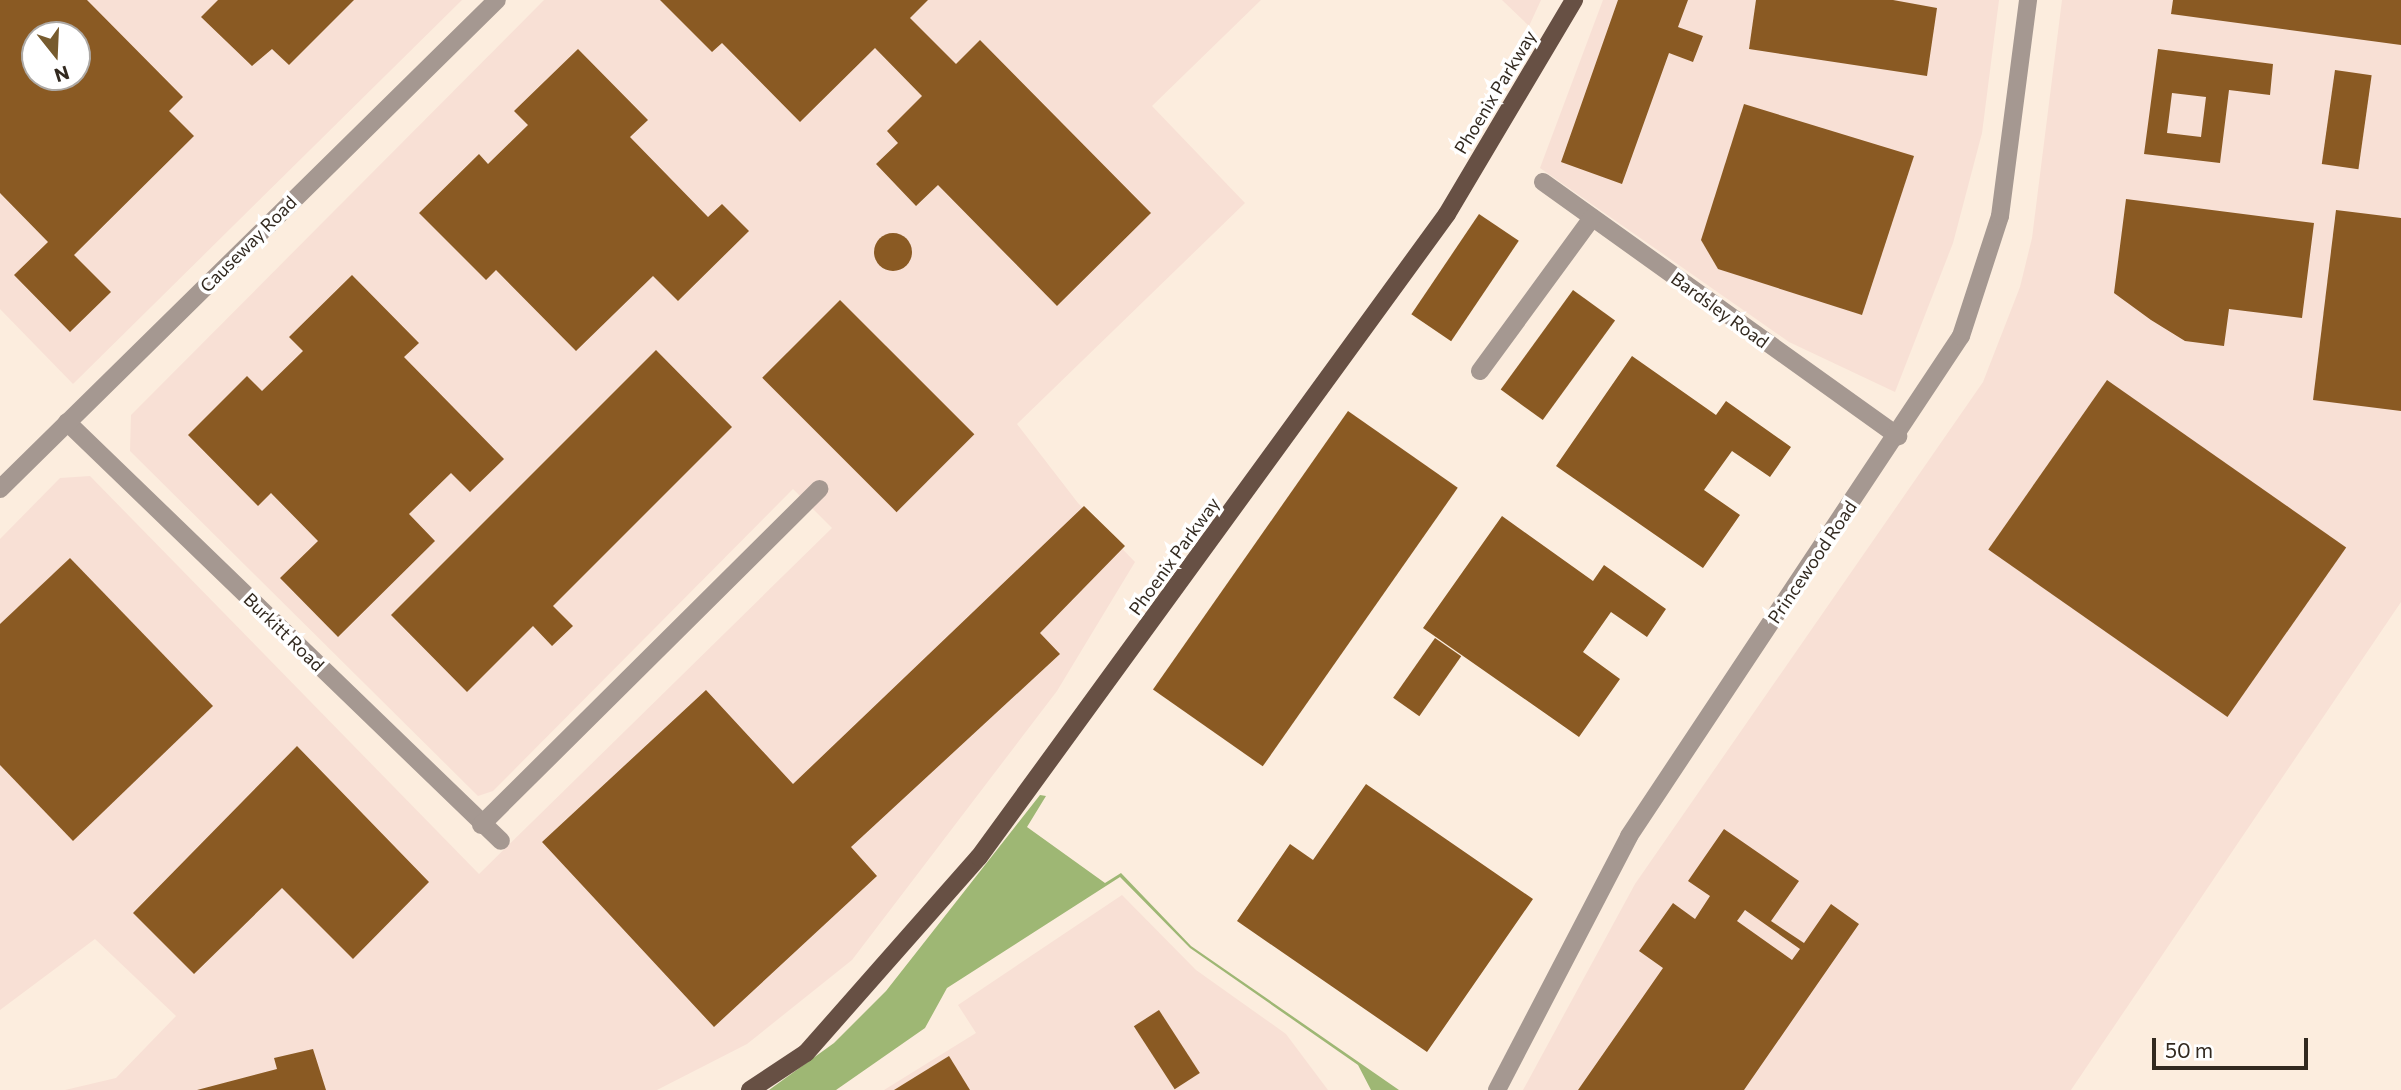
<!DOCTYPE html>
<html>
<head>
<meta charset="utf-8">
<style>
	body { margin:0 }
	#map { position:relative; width:2401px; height:1090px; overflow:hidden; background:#fcedde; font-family:Commissioner,sans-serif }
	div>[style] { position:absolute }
	.industrial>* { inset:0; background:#f8e0d5 }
	.forest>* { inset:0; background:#9eb774 }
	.building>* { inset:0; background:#8a5a23; transform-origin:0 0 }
	.round { border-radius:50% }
	.street>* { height:18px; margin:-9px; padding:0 9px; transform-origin:9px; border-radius:9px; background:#a59891 }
	.primary>* { height:18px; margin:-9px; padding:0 9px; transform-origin:9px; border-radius:9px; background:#675044 }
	span { translate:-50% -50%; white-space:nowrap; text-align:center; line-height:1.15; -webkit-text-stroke:7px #fff; paint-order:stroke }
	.street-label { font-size:18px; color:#32291f }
	.north { position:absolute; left:21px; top:21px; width:70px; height:70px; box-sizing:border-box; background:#fff; border:2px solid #ada9a5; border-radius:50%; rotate:162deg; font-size:19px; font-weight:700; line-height:28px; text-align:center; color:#32291f }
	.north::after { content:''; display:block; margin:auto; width:24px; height:32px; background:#775b2e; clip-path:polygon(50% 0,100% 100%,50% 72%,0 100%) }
	.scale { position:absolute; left:2152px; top:1038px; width:156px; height:32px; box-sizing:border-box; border:4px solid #32291f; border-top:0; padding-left:9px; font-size:21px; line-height:24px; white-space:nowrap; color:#32291f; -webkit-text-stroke:5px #fff; paint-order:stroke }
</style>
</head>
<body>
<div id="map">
	<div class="industrial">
		<i style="clip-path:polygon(evenodd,0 0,462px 0,73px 384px,0 309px,0 0,35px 35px,77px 35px,77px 77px,35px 77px,35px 35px)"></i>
		<i style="clip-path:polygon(544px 0,1261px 0,1152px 106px,1245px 203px,1017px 424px,1078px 503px,1135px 562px,1057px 691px,852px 960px,747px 1044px,657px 1090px,65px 1090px,116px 1078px,176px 1016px,95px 939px,0 1010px,0 539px,60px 478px,90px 476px,479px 874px,832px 528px,793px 489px,493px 791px,478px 796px,130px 451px,131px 415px)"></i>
		<i style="clip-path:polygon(1502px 0,1541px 0,1529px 26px)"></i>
		<i style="clip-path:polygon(1603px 0,1999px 0,1982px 133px,1953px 243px,1895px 392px,1789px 342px,1540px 168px)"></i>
		<i style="clip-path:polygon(2062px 0,2401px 0,2401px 602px,2071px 1090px,1523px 1090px,1635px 884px,1983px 382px,2020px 287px,2032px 238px)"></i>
		<i style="clip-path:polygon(1122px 895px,1196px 970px,1286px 1034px,1328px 1090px,884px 1090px,976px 1033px,958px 1005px)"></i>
	</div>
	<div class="forest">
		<i style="clip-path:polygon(1040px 795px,1046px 796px,1027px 827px,1105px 883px,1121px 873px,1191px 946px,1399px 1090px,1371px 1090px,1358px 1065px,1190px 948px,1120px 877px,947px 988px,925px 1028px,836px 1090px,769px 1090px,834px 1043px,886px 991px)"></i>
	</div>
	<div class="building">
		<i style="clip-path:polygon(evenodd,0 0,87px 0,183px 97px,169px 111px,194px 136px,74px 255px,111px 292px,70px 332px,14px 275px,48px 242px,0 193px,0 0,35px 35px,77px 35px,77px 77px,35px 77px,35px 35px)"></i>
		<i style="clip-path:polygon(218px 0,354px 0,289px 65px,272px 49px,252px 66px,201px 17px)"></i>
		<i style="clip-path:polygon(660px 0,928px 0,910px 18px,956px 64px,980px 40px,1151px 213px,1057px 306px,938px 185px,916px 206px,876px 164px,898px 143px,887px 131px,922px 96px,875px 48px,800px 122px,722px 43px,712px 52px)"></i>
		<i style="clip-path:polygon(1618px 0,1688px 0,1678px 27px,1703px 36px,1693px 62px,1669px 53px,1622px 184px,1561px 162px)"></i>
		<i style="clip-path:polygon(1756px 0,1893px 0,1937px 8px,1927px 76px,1749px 49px)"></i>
		<i style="clip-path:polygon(2173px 0,2401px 0,2401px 45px,2171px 14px)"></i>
		<i style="clip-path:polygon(578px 49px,648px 120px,630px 137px,708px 217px,722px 204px,749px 231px,678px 301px,653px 276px,576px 351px,496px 270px,486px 280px,419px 213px,479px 154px,488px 164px,528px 125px,514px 111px)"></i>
		<i style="clip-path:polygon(evenodd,2158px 49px,2273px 64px,2270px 95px,2229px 90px,2220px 163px,2144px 154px,2158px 49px,2172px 93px,2206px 97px,2201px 137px,2167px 133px,2172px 93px)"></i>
		<i style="left:2335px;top:70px;width:37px;height:95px;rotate:8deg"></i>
		<i style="clip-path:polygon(1744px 104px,1914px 156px,1862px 315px,1718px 269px,1701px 240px)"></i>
		<i style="clip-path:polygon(2126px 199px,2314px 223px,2302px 318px,2229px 309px,2224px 346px,2185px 341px,2151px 320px,2114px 293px)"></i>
		<i style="clip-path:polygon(2336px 210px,2401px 218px,2401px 411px,2313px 400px)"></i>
		<i style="left:1479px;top:214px;width:48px;height:121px;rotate:34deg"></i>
		<i class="round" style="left:874px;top:233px;width:38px;height:38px"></i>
		<i style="clip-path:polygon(352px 275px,419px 343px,404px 357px,504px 459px,470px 492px,451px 473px,409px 514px,435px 541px,338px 637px,280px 578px,318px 541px,271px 493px,258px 506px,188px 435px,247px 376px,262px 391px,303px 351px,289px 337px)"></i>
		<i style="left:1573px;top:290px;width:52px;height:123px;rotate:36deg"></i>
		<i style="left:840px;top:300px;width:190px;height:110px;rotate:45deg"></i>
		<i style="clip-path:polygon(656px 350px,732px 427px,553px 606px,573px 626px,552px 646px,533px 626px,467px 692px,391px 615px)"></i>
		<i style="clip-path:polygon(1632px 356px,1716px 415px,1726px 401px,1791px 447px,1770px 477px,1732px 451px,1704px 490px,1740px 515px,1703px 568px,1556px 466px)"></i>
		<i style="left:2107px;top:380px;width:292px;height:207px;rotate:35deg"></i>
		<i style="left:1348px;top:411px;width:134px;height:340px;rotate:35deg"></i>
		<i style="clip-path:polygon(1084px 506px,1125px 546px,1040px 633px,1060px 654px,851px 847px,877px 876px,714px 1027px,542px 842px,706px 690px,793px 784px)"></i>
		<i style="clip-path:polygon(1502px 516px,1593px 581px,1604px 565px,1666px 609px,1647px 637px,1611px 612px,1583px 652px,1620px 679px,1579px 737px,1423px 628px)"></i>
		<i style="clip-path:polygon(70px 558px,213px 706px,73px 841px,0 765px,0 624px)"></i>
		<i style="left:1435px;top:638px;width:32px;height:73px;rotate:35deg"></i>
		<i style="clip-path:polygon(297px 746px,429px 882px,353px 959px,282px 888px,194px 974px,133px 913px)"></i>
		<i style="clip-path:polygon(1366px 784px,1533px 899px,1427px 1052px,1237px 921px,1290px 844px,1313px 860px)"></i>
		<i style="clip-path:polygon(evenodd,1724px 829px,1799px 881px,1771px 921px,1804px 943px,1831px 904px,1859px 924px,1744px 1090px,1578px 1090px,1663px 968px,1639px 951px,1673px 903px,1695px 919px,1710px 896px,1688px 881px,1724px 829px,1745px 910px,1800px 949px,1792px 960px,1737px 921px,1745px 910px)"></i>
		<i style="left:1159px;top:1010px;width:75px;height:30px;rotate:57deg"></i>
		<i style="clip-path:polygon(313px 1049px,326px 1090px,197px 1090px,277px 1069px,274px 1058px)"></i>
		<i style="clip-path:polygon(949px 1056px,970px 1090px,894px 1090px)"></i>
	</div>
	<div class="street">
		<i style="left:1543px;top:182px;width:437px;rotate:35.6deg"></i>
		<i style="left:1480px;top:371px;width:190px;rotate:-53.8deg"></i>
		<i style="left:67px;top:422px;width:603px;rotate:43.99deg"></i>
		<i style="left:0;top:489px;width:697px;rotate:-44.54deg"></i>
		<i style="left:481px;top:825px;width:477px;rotate:-44.8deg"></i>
		<i style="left:1497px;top:1090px;width:286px;rotate:-62.5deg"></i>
		<i style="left:1629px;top:836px;width:600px;rotate:-56.42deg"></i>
		<i style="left:1961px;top:336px;width:126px;rotate:-72deg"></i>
		<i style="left:2000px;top:216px;width:218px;rotate:-82.6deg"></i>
	</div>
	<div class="primary">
		<i style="left:750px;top:1090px;width:67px;rotate:-33.5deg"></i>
		<i style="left:806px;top:1053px;width:261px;rotate:-48.6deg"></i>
		<i style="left:979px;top:857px;width:795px;rotate:-53.95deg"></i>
		<i style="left:1447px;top:214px;width:249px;rotate:-59.3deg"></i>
	</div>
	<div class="street-label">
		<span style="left:1495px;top:92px;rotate:-59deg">Phoenix Parkway</span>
		<span style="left:248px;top:244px;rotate:-45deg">Causeway Road</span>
		<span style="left:1720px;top:310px;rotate:36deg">Bardsley Road</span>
		<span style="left:1174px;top:556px;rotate:-54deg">Phoenix Parkway</span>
		<span style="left:1812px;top:562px;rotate:-56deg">Princewood Road</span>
		<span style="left:284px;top:632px;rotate:44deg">Burkitt Road</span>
	</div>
	<div class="north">N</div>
	<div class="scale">50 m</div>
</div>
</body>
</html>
